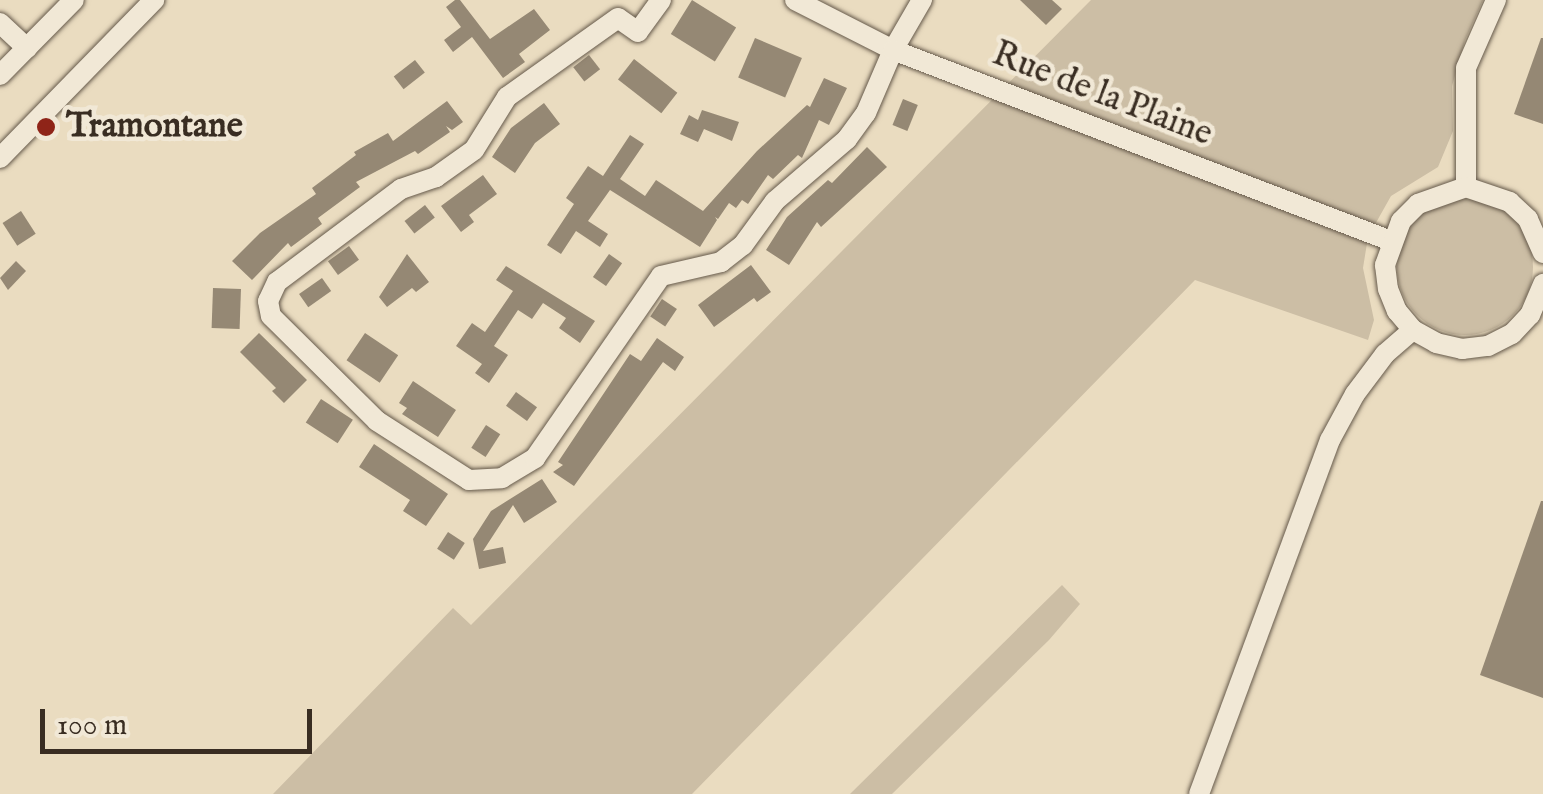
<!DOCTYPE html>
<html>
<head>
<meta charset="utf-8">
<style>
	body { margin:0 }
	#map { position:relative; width:1543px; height:794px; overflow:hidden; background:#eadcc0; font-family:"IM FELL English",serif }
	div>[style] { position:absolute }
	.green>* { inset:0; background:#ccbea5 }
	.round { border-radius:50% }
	.building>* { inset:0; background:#958874; transform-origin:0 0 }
	.roads { filter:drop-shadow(0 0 2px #65594a) drop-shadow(0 0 2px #65594a) }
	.minor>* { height:20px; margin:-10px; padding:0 10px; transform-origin:10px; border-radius:10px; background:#f1e8d6 }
	.dots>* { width:28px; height:28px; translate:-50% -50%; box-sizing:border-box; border:5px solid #f1e8d6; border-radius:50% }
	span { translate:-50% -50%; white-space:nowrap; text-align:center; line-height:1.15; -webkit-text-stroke:9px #f1e8d6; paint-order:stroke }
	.street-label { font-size:35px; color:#392d22 }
	.poi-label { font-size:35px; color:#392d22; font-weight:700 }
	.left { translate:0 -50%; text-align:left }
	.scale { position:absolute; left:40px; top:709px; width:272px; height:45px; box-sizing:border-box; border:5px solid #392d22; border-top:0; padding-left:12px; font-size:30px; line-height:35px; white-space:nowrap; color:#392d22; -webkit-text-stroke:8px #f1e8d6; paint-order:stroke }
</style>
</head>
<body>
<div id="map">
	<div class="green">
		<i style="clip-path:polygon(1091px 0,1483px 0,1465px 40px,1452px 86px,1453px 131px,1438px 167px,1391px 196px,1368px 237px,1363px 268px,1374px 320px,1368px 340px,1195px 280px,692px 794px,273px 794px,453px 608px,471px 625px)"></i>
		<i class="round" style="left:1397px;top:199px;width:136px;height:136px"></i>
		<i style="clip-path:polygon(1062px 585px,1080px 604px,1049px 640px,892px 794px,850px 794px)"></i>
	</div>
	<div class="building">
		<i style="clip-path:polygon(455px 0,460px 0,490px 39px,534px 9px,550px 30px,519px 54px,525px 62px,503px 78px,472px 37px,453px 52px,444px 40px,461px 27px,446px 7px)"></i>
		<i style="left:692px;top:0;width:52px;height:40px;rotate:32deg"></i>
		<i style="clip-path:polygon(1020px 0,1052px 0,1062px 9px,1046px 25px)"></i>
		<i style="left:755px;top:38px;width:51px;height:43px;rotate:23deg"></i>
		<i style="clip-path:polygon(1541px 38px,1543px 38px,1543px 124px,1514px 114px)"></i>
		<i style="left:589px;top:55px;width:18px;height:20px;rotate:52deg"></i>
		<i style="left:634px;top:59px;width:55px;height:26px;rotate:38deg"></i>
		<i style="left:415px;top:60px;width:16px;height:27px;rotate:52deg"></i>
		<i style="clip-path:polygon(824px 78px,847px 88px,829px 125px,819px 120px,802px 158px,798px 155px,773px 179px,768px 175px,748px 204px,742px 200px,736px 208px,729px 203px,718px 219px,715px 217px,717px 220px,700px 247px,610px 190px,588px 221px,608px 234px,600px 247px,576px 231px,561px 254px,547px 245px,574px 204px,566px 198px,588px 166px,603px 176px,630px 135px,644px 144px,620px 179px,645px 196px,656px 180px,703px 211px,757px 151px,807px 105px,810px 107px)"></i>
		<i style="left:903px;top:99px;width:16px;height:28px;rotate:22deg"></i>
		<i style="clip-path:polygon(447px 101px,463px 122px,452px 130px,446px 126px,450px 132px,418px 154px,415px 151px,356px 182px,360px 187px,318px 218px,322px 224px,291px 247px,288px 243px,252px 280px,232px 261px,260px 233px,316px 194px,312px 188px,356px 155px,354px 152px,388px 133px,393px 141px)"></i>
		<i style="clip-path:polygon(544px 103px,560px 124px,535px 143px,515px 173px,492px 157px,511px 128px)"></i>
		<i style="clip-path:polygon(702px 110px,739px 122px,732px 141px,704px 129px,698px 142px,680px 134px,689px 115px,698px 120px)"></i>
		<i style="clip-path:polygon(867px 147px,887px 167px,821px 227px,817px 222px,789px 265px,766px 250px,787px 217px,828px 180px,832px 183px)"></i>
		<i style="clip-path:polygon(483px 175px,497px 194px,469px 215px,474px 222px,461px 232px,441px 206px)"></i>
		<i style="left:425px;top:205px;width:16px;height:26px;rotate:52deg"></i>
		<i style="left:21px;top:211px;width:27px;height:22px;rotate:57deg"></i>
		<i style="left:349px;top:246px;width:17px;height:26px;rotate:54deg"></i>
		<i style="clip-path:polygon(407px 254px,429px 282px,416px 292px,412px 288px,387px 307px,379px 297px)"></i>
		<i style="left:609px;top:254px;width:16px;height:28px;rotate:35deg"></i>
		<i style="clip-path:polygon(16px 261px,26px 271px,8px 290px,0 278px)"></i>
		<i style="clip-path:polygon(751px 265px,771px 292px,757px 302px,754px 298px,714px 327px,698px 305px)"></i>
		<i style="clip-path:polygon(506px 266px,595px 321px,580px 343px,559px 328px,566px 318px,543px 303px,532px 319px,518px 310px,494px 346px,508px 355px,489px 383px,475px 373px,482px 364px,456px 346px,472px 323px,485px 332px,513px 291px,496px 280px)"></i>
		<i style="left:322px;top:278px;width:16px;height:28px;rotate:55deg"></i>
		<i style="left:213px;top:288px;width:28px;height:40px;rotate:2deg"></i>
		<i style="left:662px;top:299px;width:18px;height:21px;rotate:34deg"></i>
		<i style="clip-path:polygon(259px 333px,307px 380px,284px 403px,272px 391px,276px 388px,240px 352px)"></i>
		<i style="left:365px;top:333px;width:40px;height:33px;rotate:34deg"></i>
		<i style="clip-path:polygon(657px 338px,684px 357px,675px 371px,663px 362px,574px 486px,553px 472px,563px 465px,558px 462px,630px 354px,641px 361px)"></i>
		<i style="clip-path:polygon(413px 381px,456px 410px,438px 437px,402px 414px,407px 408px,399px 403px)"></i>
		<i style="left:516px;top:392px;width:26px;height:17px;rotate:36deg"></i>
		<i style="left:321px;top:399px;width:38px;height:28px;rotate:33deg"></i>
		<i style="left:486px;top:425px;width:17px;height:27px;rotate:33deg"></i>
		<i style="clip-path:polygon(374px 444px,448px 494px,426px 526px,403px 511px,410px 500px,359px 467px)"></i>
		<i style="clip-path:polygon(542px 479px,557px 502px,524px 523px,513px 505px,483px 551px,503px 547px,506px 563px,479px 569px,473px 539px,491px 511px)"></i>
		<i style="clip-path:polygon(1541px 501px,1543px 501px,1543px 698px,1480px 675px)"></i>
		<i style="left:448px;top:532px;width:20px;height:20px;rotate:33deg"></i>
	</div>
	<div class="roads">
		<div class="minor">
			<i style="left:661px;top:0;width:39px;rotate:126deg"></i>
			<i style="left:638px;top:32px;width:24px;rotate:-145deg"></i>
			<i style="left:618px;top:18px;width:136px;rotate:144.6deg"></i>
			<i style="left:507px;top:97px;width:62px;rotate:121.9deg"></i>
			<i style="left:474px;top:150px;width:47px;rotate:144.6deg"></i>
			<i style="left:436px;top:177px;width:37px;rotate:161deg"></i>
			<i style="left:401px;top:189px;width:155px;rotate:143.1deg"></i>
			<i style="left:277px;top:282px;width:21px;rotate:115deg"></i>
			<i style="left:268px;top:301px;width:15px;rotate:79deg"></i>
			<i style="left:271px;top:316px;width:149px;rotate:44.7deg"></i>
			<i style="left:377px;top:421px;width:109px;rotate:32.7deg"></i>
			<i style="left:469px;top:480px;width:33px;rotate:-3deg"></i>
			<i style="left:502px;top:478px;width:39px;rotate:-31deg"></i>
			<i style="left:535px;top:458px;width:221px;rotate:-55.3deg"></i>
			<i style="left:661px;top:276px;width:62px;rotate:-13.1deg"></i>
			<i style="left:721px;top:262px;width:28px;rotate:-38deg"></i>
			<i style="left:743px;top:245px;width:54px;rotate:-54deg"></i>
			<i style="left:775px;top:201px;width:95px;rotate:-40.7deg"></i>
			<i style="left:847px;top:139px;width:32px;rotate:-54deg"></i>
			<i style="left:866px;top:113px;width:69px;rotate:-66.8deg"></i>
			<i style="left:893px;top:50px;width:58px;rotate:-59.9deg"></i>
			<i style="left:795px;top:0;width:110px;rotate:27deg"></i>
			<i style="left:893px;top:50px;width:533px;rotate:20.98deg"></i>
			<i style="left:0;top:23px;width:37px;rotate:43deg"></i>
			<i style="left:0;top:75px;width:105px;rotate:-45.4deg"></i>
			<i style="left:0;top:158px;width:221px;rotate:-45.7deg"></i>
			<i style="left:1466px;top:187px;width:119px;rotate:-90deg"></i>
			<i style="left:1466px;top:68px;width:74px;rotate:-66.2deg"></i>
			<i style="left:1543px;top:253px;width:37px;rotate:-114deg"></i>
			<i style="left:1528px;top:219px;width:25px;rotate:-137deg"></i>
			<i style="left:1510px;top:202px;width:46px;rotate:-161.2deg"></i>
			<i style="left:1466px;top:187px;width:51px;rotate:160.5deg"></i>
			<i style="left:1418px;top:204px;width:24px;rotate:135deg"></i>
			<i style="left:1401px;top:221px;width:47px;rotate:110deg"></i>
			<i style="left:1385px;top:265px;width:24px;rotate:83deg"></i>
			<i style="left:1388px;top:289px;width:24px;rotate:68deg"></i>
			<i style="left:1397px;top:311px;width:25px;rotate:50deg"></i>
			<i style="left:1413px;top:330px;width:26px;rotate:29deg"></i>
			<i style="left:1436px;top:343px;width:27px;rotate:13deg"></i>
			<i style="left:1462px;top:349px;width:26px;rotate:-7deg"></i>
			<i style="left:1488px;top:346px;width:27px;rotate:-27deg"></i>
			<i style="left:1512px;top:334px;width:26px;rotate:-47deg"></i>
			<i style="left:1530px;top:315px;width:34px;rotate:-67deg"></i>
			<i style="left:1199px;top:794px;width:377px;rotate:-69.7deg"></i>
			<i style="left:1330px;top:440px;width:52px;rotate:-61.5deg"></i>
			<i style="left:1355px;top:394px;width:50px;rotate:-53.1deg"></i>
			<i style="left:1385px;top:354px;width:37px;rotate:-41deg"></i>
		</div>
	</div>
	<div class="dots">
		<i style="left:46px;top:127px;background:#8f2418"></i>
	</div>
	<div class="street-label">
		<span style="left:1102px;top:95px;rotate:21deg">Rue de la Plaine</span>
	</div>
	<div class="poi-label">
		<span class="left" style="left:66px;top:127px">Tramontane</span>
	</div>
	<div class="scale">100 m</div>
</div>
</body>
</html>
